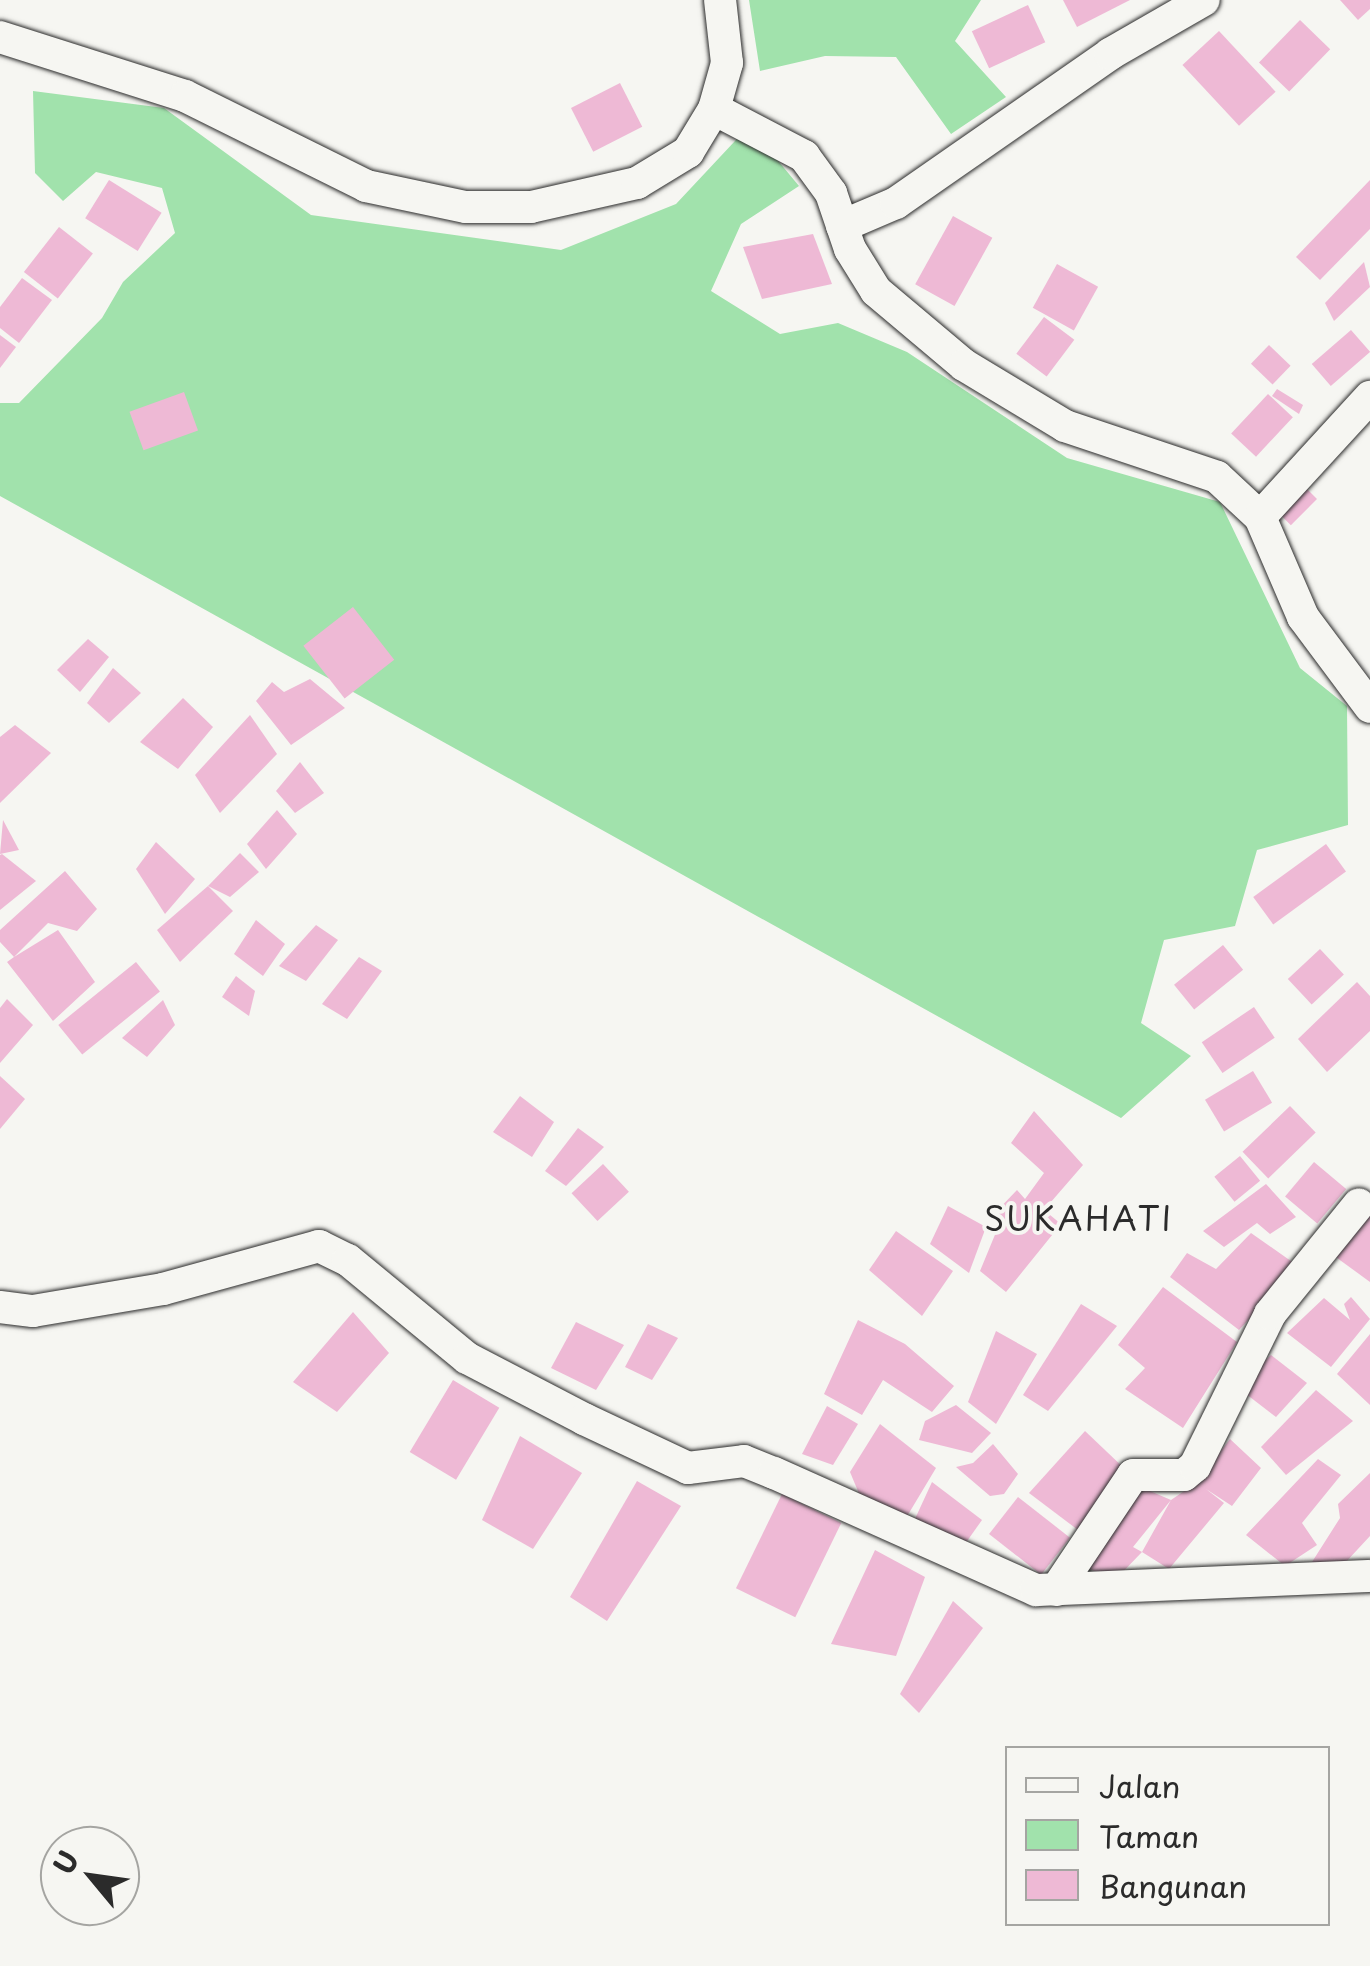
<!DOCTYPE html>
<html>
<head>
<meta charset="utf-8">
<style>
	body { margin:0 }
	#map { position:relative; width:1370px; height:1966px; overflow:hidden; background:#f6f6f2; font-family:"Playpen Sans",sans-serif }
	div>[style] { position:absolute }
	.green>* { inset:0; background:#a1e2ac }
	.building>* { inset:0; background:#eeb9d5; transform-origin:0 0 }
	.roads { filter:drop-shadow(0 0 2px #2b2b2b) drop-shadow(0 0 2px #2b2b2b) }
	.minor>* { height:32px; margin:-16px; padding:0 16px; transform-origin:16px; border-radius:16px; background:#f6f6f2 }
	span { translate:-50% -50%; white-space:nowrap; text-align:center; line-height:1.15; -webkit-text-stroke:8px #f6f6f2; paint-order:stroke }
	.quarter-label { font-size:32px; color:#2b2b2b; letter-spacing:2.5px }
	.legend { position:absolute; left:1005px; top:1746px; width:325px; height:180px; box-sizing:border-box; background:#f6f6f2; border:2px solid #a5a5a2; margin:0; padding:12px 18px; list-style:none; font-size:30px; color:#2b2b2b }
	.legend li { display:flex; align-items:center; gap:20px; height:50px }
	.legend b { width:50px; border:2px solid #a5a5a2 }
	.north { position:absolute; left:40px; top:1826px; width:100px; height:100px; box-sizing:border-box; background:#f6f6f2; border:2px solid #a5a5a2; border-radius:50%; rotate:299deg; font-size:28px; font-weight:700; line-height:40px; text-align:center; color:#2b2b2b }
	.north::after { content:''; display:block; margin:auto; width:35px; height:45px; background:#2b2b2b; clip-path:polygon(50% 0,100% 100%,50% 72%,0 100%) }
</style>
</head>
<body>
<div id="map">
	<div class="green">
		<i style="clip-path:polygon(749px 0,981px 0,955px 41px,1006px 97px,951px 134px,896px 57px,825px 56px,760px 71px)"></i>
		<i style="clip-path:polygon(33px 91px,164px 108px,311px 215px,561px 250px,676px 204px,749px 126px,799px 186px,741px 224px,711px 291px,780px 334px,838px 323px,907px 352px,1067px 458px,1220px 502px,1300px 668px,1347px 706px,1348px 825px,1257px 850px,1235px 926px,1164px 940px,1141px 1023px,1191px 1056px,1121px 1118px,0 496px,0 403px,19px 403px,102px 318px,123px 282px,175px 233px,162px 188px,96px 172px,63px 201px,35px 173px)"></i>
	</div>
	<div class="building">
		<i style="clip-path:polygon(1063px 0,1130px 0,1077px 27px)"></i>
		<i style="clip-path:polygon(1340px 0,1370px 0,1370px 9px,1358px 20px)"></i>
		<i style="left:1028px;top:5px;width:41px;height:62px;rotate:65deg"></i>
		<i style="left:1300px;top:20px;width:42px;height:59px;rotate:44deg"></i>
		<i style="left:1219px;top:31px;width:83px;height:50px;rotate:47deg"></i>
		<i style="left:620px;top:83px;width:49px;height:55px;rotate:63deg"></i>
		<i style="left:109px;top:180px;width:62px;height:45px;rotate:32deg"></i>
		<i style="clip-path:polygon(1370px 180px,1370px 229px,1320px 280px,1296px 257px)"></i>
		<i style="left:953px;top:216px;width:45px;height:78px;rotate:29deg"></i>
		<i style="left:59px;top:227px;width:43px;height:57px;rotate:38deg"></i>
		<i style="clip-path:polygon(813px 234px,832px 284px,762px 299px,743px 247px)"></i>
		<i style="clip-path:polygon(1364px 262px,1370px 287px,1334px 321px,1325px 303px)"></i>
		<i style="left:1057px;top:264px;width:47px;height:50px;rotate:29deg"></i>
		<i style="clip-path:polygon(22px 278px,52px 300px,19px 343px,0 328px,0 307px)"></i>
		<i style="left:1044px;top:317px;width:38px;height:46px;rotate:37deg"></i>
		<i style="left:1351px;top:330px;width:29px;height:52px;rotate:49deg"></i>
		<i style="clip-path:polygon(0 335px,16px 347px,0 368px)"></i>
		<i style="left:1269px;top:345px;width:30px;height:26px;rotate:44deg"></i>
		<i style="clip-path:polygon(1277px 389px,1303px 405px,1299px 414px,1272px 396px)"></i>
		<i style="left:184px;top:392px;width:41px;height:58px;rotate:70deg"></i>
		<i style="left:1268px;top:394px;width:34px;height:54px;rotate:43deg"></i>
		<i style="left:1305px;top:487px;width:17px;height:37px;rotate:45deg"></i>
		<i style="left:353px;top:607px;width:67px;height:63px;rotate:52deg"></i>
		<i style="clip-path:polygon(88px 639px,109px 657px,80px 692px,57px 670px)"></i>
		<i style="clip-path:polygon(113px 668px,141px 693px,109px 723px,87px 703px)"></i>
		<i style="clip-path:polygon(310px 679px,345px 708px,291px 745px,256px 701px,272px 682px,284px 692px)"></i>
		<i style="clip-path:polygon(183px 698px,213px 727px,178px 769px,140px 742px)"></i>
		<i style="clip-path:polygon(250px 715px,277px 754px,220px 813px,195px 775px)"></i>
		<i style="clip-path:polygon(15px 725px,51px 753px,0 803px,0 737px)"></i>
		<i style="clip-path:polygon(300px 762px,324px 793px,295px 813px,276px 791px)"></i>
		<i style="clip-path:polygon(277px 810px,297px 834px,266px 869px,247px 844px)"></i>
		<i style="clip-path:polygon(3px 820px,19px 850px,0 854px)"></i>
		<i style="clip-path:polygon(156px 842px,195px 879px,165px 914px,136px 869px)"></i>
		<i style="left:1326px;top:844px;width:34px;height:90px;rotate:54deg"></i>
		<i style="clip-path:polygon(240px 853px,259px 872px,230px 897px,208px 886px)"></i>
		<i style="clip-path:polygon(2px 854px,36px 881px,0 910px,0 855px)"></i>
		<i style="clip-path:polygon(65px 871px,97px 909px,77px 931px,48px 923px,14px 957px,58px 930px,95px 982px,53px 1021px,7px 962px,14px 957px,0 942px,0 930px)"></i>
		<i style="clip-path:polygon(208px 886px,233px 911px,180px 962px,157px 930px)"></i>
		<i style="clip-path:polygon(256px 920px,285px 944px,263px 976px,234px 954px)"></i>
		<i style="clip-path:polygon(316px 925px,338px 940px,306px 981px,279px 966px)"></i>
		<i style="left:1223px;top:945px;width:32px;height:63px;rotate:51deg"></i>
		<i style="left:1320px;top:949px;width:35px;height:44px;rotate:47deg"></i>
		<i style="clip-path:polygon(359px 957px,382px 971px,347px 1019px,322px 1004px)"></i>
		<i style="left:136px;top:962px;width:38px;height:100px;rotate:51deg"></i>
		<i style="clip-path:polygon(236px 976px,255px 991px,249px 1016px,222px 997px)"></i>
		<i style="clip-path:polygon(1357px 982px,1370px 996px,1370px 1031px,1327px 1072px,1298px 1039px)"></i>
		<i style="clip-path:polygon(7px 999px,33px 1025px,0 1063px,0 1008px)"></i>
		<i style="clip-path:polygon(163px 1000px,175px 1025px,147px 1057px,122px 1038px)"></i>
		<i style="left:1254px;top:1007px;width:37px;height:63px;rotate:56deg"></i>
		<i style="left:1253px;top:1071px;width:37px;height:56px;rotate:59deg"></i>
		<i style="clip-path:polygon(0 1076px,25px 1099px,0 1129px)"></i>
		<i style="clip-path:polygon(520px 1096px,554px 1122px,532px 1157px,493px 1132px)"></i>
		<i style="left:1290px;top:1106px;width:37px;height:66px;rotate:46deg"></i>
		<i style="clip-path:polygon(1034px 1111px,1083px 1165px,1044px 1210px,1061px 1224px,1006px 1292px,980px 1271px,999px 1225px,993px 1215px,1017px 1190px,1025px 1199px,1044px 1173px,1011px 1143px)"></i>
		<i style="clip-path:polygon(578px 1128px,604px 1147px,566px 1186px,545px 1171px)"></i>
		<i style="left:1240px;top:1156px;width:32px;height:33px;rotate:51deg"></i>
		<i style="left:1314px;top:1162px;width:42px;height:45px;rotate:40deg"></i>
		<i style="left:603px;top:1164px;width:38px;height:43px;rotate:47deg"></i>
		<i style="clip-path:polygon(1266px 1184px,1296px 1217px,1270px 1234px,1257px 1223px,1224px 1247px,1203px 1231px)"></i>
		<i style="clip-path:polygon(948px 1206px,986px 1227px,969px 1273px,930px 1244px)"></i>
		<i style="clip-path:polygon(1370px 1214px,1370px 1282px,1333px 1255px)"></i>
		<i style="clip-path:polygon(896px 1231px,953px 1271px,922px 1316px,869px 1270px)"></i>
		<i style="clip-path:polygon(1251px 1233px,1298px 1266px,1239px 1330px,1170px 1277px,1187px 1253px,1216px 1269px)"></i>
		<i style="clip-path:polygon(1163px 1287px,1237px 1342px,1183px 1428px,1125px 1389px,1145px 1368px,1118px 1345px)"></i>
		<i style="clip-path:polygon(1351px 1297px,1370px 1319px,1331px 1367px,1287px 1333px,1324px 1298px,1350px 1320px,1344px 1304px)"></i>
		<i style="clip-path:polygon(1081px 1304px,1117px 1326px,1048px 1411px,1023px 1395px)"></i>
		<i style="clip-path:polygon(353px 1312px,389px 1353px,337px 1412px,293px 1382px)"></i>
		<i style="clip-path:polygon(858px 1320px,905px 1344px,954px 1386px,932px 1412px,883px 1380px,862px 1415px,824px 1394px)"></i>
		<i style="clip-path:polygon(576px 1322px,624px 1345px,596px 1390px,551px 1368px)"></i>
		<i style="clip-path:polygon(648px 1324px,678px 1338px,652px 1380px,625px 1367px)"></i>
		<i style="clip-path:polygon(996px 1331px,1037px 1354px,996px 1424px,968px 1402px)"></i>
		<i style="clip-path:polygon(1370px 1334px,1370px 1405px,1337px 1374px)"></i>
		<i style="clip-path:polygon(1271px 1355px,1307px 1383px,1276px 1417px,1237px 1387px)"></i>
		<i style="left:453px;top:1380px;width:54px;height:84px;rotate:31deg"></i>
		<i style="clip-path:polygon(1316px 1390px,1353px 1421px,1286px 1475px,1261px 1447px)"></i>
		<i style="clip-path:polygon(956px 1405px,991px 1433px,972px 1453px,919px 1440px,925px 1421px)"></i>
		<i style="clip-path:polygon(827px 1406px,858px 1424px,833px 1465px,802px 1454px)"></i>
		<i style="clip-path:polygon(880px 1424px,936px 1468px,903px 1523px,860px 1496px,850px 1472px)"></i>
		<i style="clip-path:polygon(1085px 1431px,1126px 1470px,1078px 1530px,1029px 1493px)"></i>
		<i style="clip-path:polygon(520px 1436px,582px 1473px,533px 1549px,482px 1520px)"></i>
		<i style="clip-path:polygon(1230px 1439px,1261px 1468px,1232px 1506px,1206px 1489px,1224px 1503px,1169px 1569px,1142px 1552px,1171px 1500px,1133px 1547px,1142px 1552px,1115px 1580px,1087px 1568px,1143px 1488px,1171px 1500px,1196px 1483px)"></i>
		<i style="clip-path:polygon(993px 1444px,1018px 1474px,1004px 1494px,990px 1496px,956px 1467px,973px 1463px)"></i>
		<i style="clip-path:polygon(1318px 1459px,1341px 1475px,1302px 1523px,1317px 1545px,1285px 1566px,1246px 1535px)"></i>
		<i style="clip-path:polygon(1370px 1473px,1370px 1536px,1332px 1577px,1312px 1562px,1340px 1518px,1338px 1504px)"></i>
		<i style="clip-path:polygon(637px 1481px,681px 1506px,607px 1621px,570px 1597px)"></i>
		<i style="clip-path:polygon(932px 1482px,982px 1520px,960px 1551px,914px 1521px)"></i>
		<i style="left:782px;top:1494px;width:66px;height:105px;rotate:26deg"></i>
		<i style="left:1018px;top:1497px;width:66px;height:47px;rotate:38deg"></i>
		<i style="clip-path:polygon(875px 1550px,925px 1577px,896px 1656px,831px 1644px)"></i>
		<i style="clip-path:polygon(953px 1601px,983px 1628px,919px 1713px,900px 1694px)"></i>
	</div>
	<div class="roads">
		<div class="minor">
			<i style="left:0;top:37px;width:194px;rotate:17.7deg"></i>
			<i style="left:185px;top:96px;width:202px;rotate:26.4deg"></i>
			<i style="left:366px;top:186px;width:102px;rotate:11.9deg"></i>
			<i style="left:466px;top:207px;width:65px"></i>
			<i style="left:531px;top:207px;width:109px;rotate:-12.8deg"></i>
			<i style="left:637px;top:183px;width:60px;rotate:-31.3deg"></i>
			<i style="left:688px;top:152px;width:50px;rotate:-58.8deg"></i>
			<i style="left:714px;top:109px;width:48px;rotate:-74.2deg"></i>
			<i style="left:727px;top:63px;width:63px;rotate:-96.3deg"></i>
			<i style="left:714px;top:109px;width:102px;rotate:27.6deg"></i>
			<i style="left:804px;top:156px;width:46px;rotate:53.9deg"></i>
			<i style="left:831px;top:193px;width:59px;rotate:71.3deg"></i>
			<i style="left:850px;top:249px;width:49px;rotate:58.2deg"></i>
			<i style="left:876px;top:291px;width:115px;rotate:40.1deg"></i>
			<i style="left:964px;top:365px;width:118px;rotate:31.1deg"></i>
			<i style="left:1065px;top:426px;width:160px;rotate:18.5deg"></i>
			<i style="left:1217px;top:477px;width:59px;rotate:42.9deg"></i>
			<i style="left:1260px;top:517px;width:109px;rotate:66.7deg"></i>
			<i style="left:1303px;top:617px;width:112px;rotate:53.3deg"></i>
			<i style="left:842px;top:226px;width:59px;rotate:-23.1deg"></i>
			<i style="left:896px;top:203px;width:261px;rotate:-34.8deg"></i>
			<i style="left:1110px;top:54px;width:108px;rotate:-29.9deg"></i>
			<i style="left:1260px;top:517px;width:163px;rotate:-47.5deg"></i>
			<i style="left:0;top:1307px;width:33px;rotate:7deg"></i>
			<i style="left:33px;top:1311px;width:132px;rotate:-9.6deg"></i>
			<i style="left:163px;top:1289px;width:162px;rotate:-15.4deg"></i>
			<i style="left:319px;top:1246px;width:32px;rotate:26deg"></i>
			<i style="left:348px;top:1260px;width:154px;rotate:39.5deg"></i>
			<i style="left:467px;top:1358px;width:132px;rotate:27.5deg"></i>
			<i style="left:584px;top:1419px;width:115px;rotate:25.2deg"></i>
			<i style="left:688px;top:1468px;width:56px;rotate:-7.1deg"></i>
			<i style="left:744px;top:1461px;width:32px;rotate:22deg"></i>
			<i style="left:774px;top:1473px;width:287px;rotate:24.1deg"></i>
			<i style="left:1036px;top:1590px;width:334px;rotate:-2.4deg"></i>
			<i style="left:1056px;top:1590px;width:138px;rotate:-56.2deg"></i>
			<i style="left:1133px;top:1475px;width:51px"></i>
			<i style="left:1184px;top:1475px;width:14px;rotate:-39deg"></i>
			<i style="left:1195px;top:1466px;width:169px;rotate:-63.7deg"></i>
			<i style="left:1270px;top:1314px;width:141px;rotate:-51deg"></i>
		</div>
	</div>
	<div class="quarter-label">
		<span style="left:1079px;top:1218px">SUKAHATI</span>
	</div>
	<ul class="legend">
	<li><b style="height:12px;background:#f6f6f2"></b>Jalan</li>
	<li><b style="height:28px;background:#a1e2ac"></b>Taman</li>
	<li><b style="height:28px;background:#eeb9d5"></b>Bangunan</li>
	</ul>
	<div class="north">U</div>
</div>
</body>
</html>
